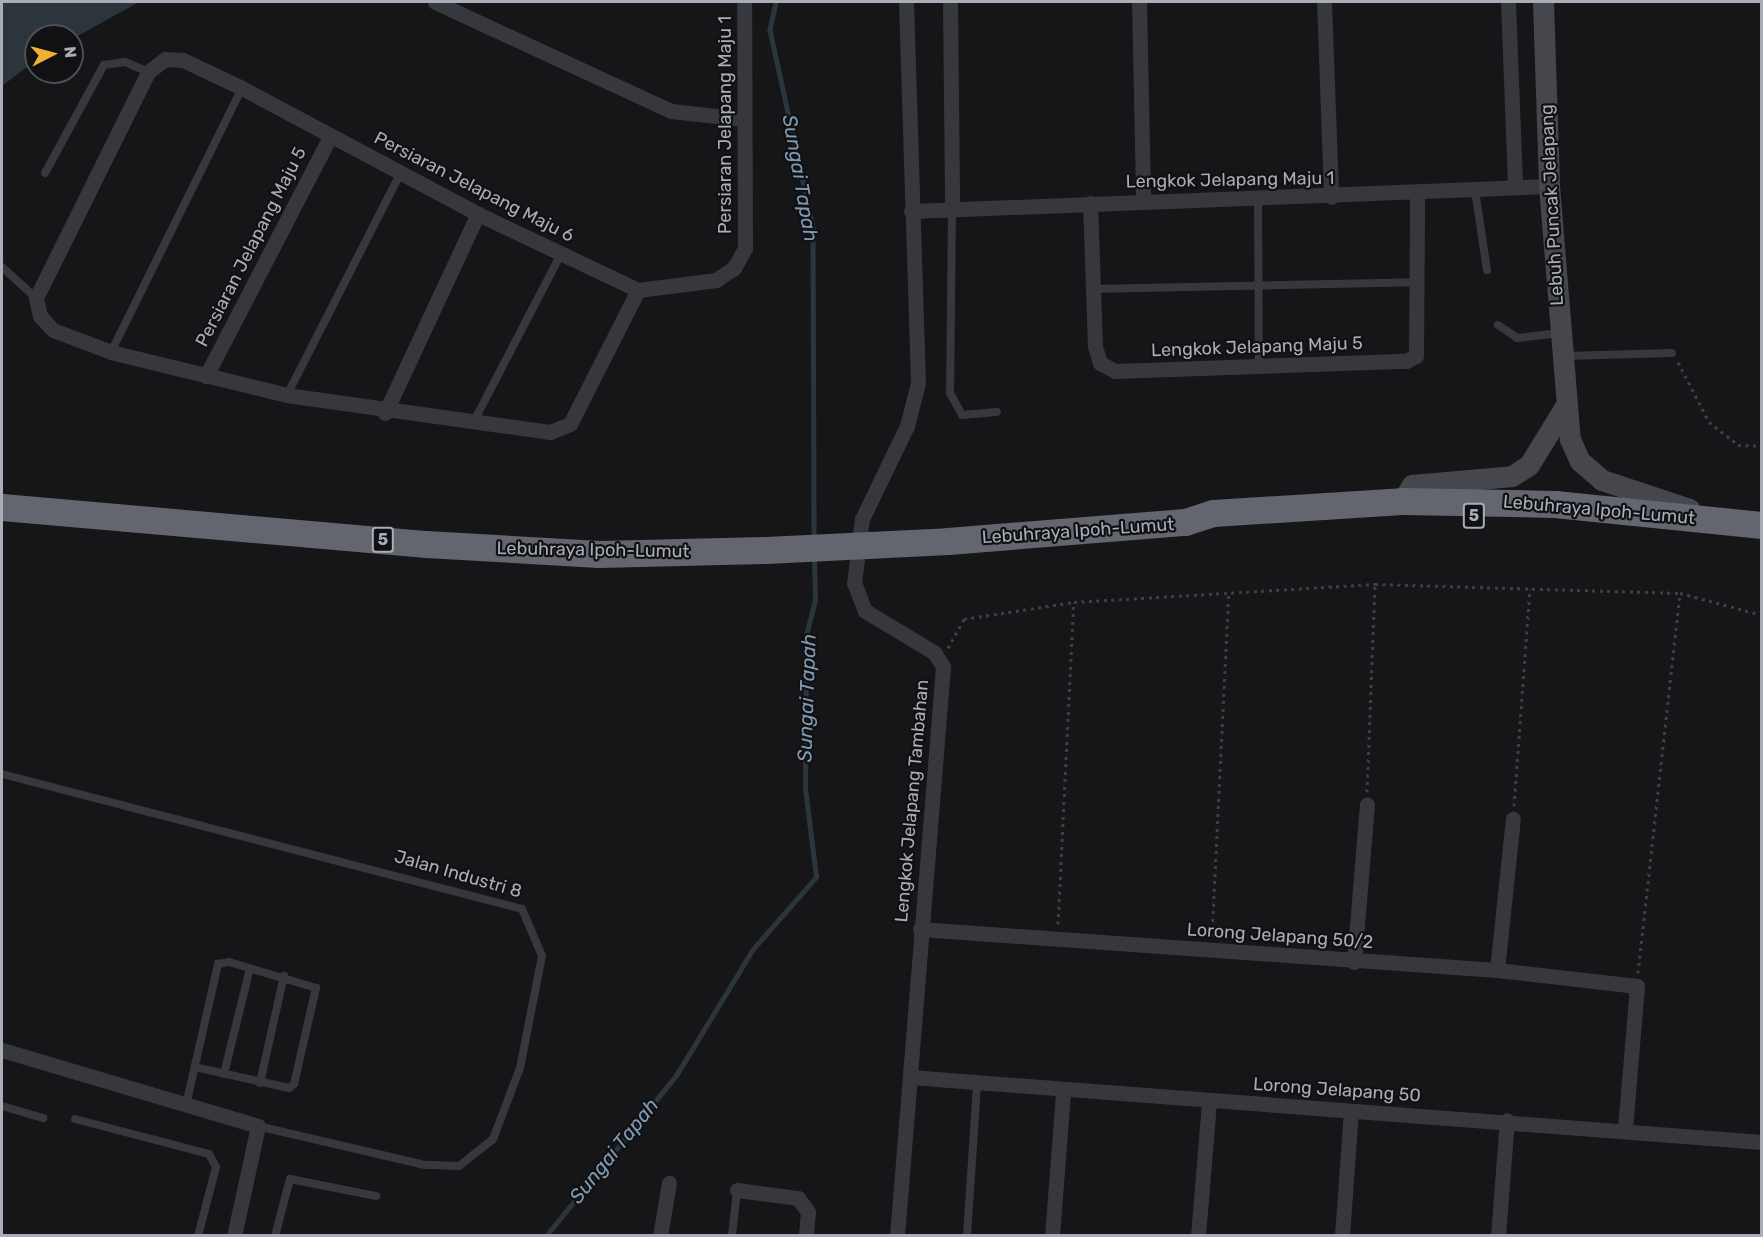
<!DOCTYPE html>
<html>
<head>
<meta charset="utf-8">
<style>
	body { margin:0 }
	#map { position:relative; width:1763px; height:1237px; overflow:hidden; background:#161618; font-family:Rubik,sans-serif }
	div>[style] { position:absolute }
	.water>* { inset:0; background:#2c353c }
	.stream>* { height:4.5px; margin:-2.25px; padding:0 2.25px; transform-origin:2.25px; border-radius:2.25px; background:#2c353c }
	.path>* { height:3px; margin-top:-1.5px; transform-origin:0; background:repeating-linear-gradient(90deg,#3d3f44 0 3px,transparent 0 7.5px) }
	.lane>* { height:8px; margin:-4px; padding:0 4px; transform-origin:4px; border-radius:4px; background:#37383d }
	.street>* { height:15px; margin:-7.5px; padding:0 7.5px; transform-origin:7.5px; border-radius:7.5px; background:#37383d }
	.secondary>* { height:21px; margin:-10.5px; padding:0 10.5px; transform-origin:10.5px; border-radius:10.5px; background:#45474d }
	.highway>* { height:27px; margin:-13.5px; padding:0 13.5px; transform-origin:13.5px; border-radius:13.5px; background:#63666e }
	.highway-bridge>* { height:27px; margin:-13.5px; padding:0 13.5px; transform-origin:13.5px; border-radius:13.5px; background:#63666e }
	span { translate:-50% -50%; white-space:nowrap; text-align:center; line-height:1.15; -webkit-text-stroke:4.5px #111113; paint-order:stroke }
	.shield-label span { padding:2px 4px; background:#111113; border:2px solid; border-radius:4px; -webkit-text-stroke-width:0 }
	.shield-label { font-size:16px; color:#a8adb8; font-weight:700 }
	.street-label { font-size:18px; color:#a8adb8 }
	.water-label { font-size:20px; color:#7f9bb3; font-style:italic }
	.frame { position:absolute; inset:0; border:3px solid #a8adb8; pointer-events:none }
	.north { position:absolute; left:24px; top:24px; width:60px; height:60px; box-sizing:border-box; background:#111113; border:2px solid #4d4f55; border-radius:50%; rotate:84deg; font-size:16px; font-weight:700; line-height:24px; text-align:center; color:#a8adb8 }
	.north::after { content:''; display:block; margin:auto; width:21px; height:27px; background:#f2b134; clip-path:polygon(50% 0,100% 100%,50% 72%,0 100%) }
</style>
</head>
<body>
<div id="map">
	<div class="water">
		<i style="clip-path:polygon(2px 2px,139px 2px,72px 39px,36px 36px,36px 60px,2px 86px)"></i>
	</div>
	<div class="stream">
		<i style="left:776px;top:2px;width:29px;rotate:102deg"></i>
		<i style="left:770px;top:30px;width:203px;rotate:77.7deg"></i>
		<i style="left:813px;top:228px;width:312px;rotate:89.8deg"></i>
		<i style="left:546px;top:1236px;width:208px;rotate:-51deg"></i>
		<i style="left:677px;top:1074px;width:146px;rotate:-58.7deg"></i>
		<i style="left:753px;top:949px;width:96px;rotate:-48.8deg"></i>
		<i style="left:816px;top:877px;width:89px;rotate:-97.1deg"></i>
		<i style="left:805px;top:789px;width:153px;rotate:-89.6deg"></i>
		<i style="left:806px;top:636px;width:37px;rotate:-76deg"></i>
		<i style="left:815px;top:600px;width:43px;rotate:-91.3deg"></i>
	</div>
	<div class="path">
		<i style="left:1678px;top:362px;width:68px;rotate:62.7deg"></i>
		<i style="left:1709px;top:422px;width:37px;rotate:38deg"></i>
		<i style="left:1738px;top:445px;width:24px;rotate:2deg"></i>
		<i style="left:948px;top:648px;width:33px;rotate:-61deg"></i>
		<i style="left:964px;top:619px;width:111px;rotate:-8.8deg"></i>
		<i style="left:1074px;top:602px;width:302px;rotate:-3.4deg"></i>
		<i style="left:1375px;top:584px;width:305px;rotate:1.7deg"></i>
		<i style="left:1680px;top:593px;width:85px;rotate:15deg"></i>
		<i style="left:1367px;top:792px;width:208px;rotate:-87.8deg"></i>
		<i style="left:1514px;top:806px;width:218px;rotate:-85.8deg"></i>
		<i style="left:1058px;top:924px;width:322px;rotate:-87.2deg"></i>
		<i style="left:1212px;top:936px;width:344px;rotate:-87.2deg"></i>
		<i style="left:1638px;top:973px;width:382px;rotate:-83.7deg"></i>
	</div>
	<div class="lane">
		<i style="left:45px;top:173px;width:123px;rotate:-61.4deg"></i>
		<i style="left:104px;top:65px;width:21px;rotate:-8deg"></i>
		<i style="left:125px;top:62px;width:25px;rotate:23deg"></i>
		<i style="left:1475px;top:190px;width:81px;rotate:81.5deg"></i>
		<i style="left:1258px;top:198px;width:168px;rotate:89.7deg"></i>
		<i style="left:952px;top:208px;width:185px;rotate:90.6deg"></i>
		<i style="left:950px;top:393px;width:25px;rotate:61deg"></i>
		<i style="left:962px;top:415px;width:35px;rotate:-5deg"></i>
		<i style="left:2px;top:267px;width:46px;rotate:42.4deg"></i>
		<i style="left:1093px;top:289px;width:324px;rotate:-1.2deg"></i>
		<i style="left:1498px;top:325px;width:23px;rotate:34deg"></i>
		<i style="left:1517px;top:338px;width:42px;rotate:-6.8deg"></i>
		<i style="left:111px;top:352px;width:295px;rotate:-63.6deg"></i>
		<i style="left:1565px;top:356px;width:107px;rotate:-1.6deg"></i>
		<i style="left:287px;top:395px;width:250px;rotate:-62.9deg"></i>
		<i style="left:473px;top:423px;width:191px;rotate:-62.5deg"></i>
		<i style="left:2px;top:774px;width:537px;rotate:14.55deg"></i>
		<i style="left:522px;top:909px;width:51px;rotate:66.9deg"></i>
		<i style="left:542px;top:956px;width:114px;rotate:101.1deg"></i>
		<i style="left:520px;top:1068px;width:76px;rotate:110.8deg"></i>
		<i style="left:493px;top:1139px;width:43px;rotate:141.5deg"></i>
		<i style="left:459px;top:1166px;width:34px;rotate:-178deg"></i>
		<i style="left:425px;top:1165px;width:171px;rotate:-166.9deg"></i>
		<i style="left:224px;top:1074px;width:109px;rotate:-76.2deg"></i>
		<i style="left:260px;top:1083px;width:110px;rotate:-77.4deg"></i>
		<i style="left:186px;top:1105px;width:145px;rotate:-77.2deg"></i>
		<i style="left:218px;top:964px;width:11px;rotate:-10deg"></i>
		<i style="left:229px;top:962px;width:91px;rotate:16.6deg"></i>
		<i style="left:316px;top:988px;width:98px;rotate:102.9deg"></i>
		<i style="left:294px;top:1084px;width:6px;rotate:141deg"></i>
		<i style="left:289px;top:1088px;width:96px;rotate:-167.4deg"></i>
		<i style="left:2px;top:1106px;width:43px;rotate:16.3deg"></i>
		<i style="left:75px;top:1119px;width:138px;rotate:14.6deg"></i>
		<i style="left:209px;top:1154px;width:15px;rotate:62deg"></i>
		<i style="left:216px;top:1167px;width:71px;rotate:104.6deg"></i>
		<i style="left:275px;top:1236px;width:59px;rotate:-75.3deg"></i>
		<i style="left:290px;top:1179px;width:88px;rotate:11.2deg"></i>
		<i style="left:732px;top:1236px;width:46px;rotate:-83.8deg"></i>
		<i style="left:967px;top:1236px;width:152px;rotate:-86.2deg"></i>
	</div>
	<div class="street">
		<i style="left:435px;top:2px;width:260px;rotate:24.8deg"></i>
		<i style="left:671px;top:111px;width:74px;rotate:6.2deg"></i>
		<i style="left:950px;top:2px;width:206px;rotate:89.4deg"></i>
		<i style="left:1139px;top:2px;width:198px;rotate:88.8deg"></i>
		<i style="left:1324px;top:2px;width:195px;rotate:87.9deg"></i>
		<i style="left:1508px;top:2px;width:185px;rotate:87.8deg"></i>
		<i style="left:1090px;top:203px;width:143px;rotate:88deg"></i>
		<i style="left:1095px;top:346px;width:18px;rotate:74deg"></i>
		<i style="left:1100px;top:363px;width:17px;rotate:28deg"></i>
		<i style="left:1115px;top:371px;width:291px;rotate:-2deg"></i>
		<i style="left:1406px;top:361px;width:11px;rotate:-27deg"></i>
		<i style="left:1416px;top:356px;width:161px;rotate:-89.6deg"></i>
		<i style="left:911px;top:211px;width:638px;rotate:-2.24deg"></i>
		<i style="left:638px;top:290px;width:150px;rotate:116.9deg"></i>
		<i style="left:570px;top:424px;width:22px;rotate:158deg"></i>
		<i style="left:550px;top:432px;width:266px;rotate:-172deg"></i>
		<i style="left:287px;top:395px;width:181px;rotate:-166.3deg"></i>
		<i style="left:111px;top:352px;width:62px;rotate:-159.2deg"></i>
		<i style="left:53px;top:330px;width:19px;rotate:-133deg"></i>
		<i style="left:40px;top:316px;width:18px;rotate:-103deg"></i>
		<i style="left:36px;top:298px;width:252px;rotate:-63.6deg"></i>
		<i style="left:148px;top:72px;width:21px;rotate:-37deg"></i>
		<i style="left:165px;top:59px;width:18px;rotate:3deg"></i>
		<i style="left:183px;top:60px;width:65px;rotate:25.4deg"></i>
		<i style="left:242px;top:88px;width:268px;rotate:28.1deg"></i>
		<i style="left:478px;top:214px;width:177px;rotate:25.4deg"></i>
		<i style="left:638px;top:290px;width:79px;rotate:-7.3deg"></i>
		<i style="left:716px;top:280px;width:22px;rotate:-34deg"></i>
		<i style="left:734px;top:268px;width:23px;rotate:-61deg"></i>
		<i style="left:745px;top:248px;width:246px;rotate:-90.2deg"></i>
		<i style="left:206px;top:376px;width:271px;rotate:-62.6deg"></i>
		<i style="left:385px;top:413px;width:220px;rotate:-65deg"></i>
		<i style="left:920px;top:929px;width:578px;rotate:4.06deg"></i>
		<i style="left:1497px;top:970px;width:141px;rotate:6.5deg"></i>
		<i style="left:1637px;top:986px;width:144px;rotate:94.8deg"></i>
		<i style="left:1354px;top:962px;width:158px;rotate:-85.3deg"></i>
		<i style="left:1497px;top:970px;width:152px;rotate:-84deg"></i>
		<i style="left:2px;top:1050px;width:267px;rotate:16.5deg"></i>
		<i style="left:258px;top:1126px;width:113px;rotate:102.3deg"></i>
		<i style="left:910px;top:1077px;width:854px;rotate:4.36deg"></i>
		<i style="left:737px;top:1190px;width:62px;rotate:7.5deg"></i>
		<i style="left:798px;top:1198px;width:17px;rotate:54deg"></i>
		<i style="left:808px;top:1212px;width:24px;rotate:95deg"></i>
		<i style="left:660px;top:1236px;width:54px;rotate:-80.4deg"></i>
		<i style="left:897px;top:1236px;width:571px;rotate:-85.38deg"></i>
		<i style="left:943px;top:667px;width:16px;rotate:-120deg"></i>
		<i style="left:935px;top:653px;width:82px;rotate:-149deg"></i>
		<i style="left:865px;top:611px;width:30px;rotate:-111deg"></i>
		<i style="left:854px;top:583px;width:64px;rotate:-82.9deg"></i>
		<i style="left:862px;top:519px;width:103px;rotate:-64.2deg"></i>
		<i style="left:907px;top:426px;width:44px;rotate:-75.7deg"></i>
		<i style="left:918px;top:383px;width:381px;rotate:-91.8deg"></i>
		<i style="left:1052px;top:1236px;width:144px;rotate:-85.6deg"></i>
		<i style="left:1198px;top:1236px;width:135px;rotate:-85.3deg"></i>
		<i style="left:1342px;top:1236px;width:125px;rotate:-85.9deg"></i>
		<i style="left:1498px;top:1236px;width:116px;rotate:-85.6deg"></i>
	</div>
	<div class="secondary">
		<i style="left:1543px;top:2px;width:184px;rotate:88.1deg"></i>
		<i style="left:1549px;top:186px;width:254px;rotate:85.3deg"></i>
		<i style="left:1570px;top:439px;width:24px;rotate:66deg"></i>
		<i style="left:1580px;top:461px;width:29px;rotate:41deg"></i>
		<i style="left:1602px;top:480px;width:92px;rotate:18.4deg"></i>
		<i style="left:1402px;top:501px;width:19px;rotate:-58deg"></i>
		<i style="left:1412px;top:485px;width:100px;rotate:-5.1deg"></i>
		<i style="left:1512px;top:476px;width:20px;rotate:-33deg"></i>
		<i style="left:1529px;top:465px;width:67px;rotate:-58.4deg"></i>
	</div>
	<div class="highway">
		<i style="left:2px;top:507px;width:426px;rotate:5deg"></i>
		<i style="left:426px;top:544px;width:173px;rotate:3.3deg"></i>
		<i style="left:599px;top:554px;width:167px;rotate:-1.4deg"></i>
		<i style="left:948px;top:541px;width:238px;rotate:-4.6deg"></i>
		<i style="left:1185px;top:522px;width:29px;rotate:-18deg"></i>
		<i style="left:1213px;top:513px;width:189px;rotate:-3.6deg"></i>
		<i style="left:1402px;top:501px;width:153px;rotate:1.1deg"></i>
		<i style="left:1555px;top:504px;width:208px;rotate:5.8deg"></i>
	</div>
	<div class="highway-bridge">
		<i style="left:766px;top:550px;width:182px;rotate:-2.8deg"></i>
	</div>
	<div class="shield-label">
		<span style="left:1474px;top:516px">5</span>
		<span style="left:383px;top:540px">5</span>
	</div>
	<div class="street-label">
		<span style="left:725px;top:125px;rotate:-90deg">Persiaran Jelapang Maju 1</span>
		<span style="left:1230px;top:180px;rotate:-1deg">Lengkok Jelapang Maju 1</span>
		<span style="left:474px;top:187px;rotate:27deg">Persiaran Jelapang Maju 6</span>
		<span style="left:1552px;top:205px;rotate:-93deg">Lebuh Puncak Jelapang</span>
		<span style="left:251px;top:247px;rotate:-63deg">Persiaran Jelapang Maju 5</span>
		<span style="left:1257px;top:347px;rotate:-2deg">Lengkok Jelapang Maju 5</span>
		<span style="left:1599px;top:510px;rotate:5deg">Lebuhraya Ipoh-Lumut</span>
		<span style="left:1078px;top:531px;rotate:-4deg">Lebuhraya Ipoh-Lumut</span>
		<span style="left:593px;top:550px;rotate:1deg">Lebuhraya Ipoh-Lumut</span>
		<span style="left:912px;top:801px;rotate:-85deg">Lengkok Jelapang Tambahan</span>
		<span style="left:458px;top:874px;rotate:16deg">Jalan Industri 8</span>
		<span style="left:1280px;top:936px;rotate:4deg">Lorong Jelapang 50/2</span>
		<span style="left:1337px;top:1090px;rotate:4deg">Lorong Jelapang 50</span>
	</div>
	<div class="water-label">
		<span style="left:800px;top:178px;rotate:80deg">Sungai Tapah</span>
		<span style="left:807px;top:698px;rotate:-88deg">Sungai Tapah</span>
		<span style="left:614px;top:1151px;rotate:-51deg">Sungai Tapah</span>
	</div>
	<div class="frame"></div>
	<div class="north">N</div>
</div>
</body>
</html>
